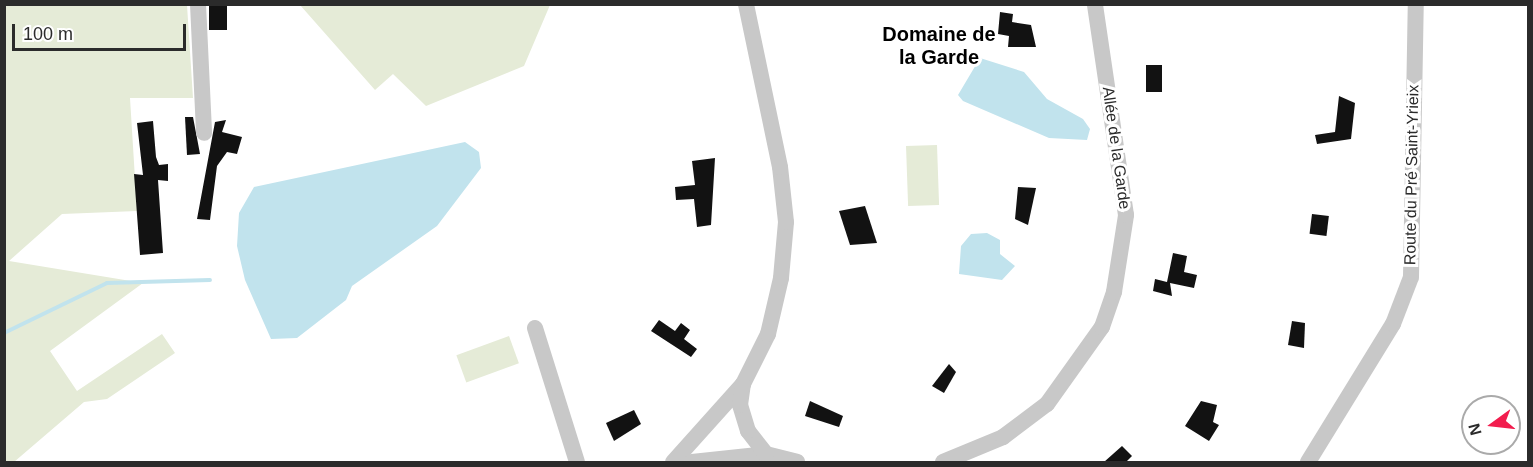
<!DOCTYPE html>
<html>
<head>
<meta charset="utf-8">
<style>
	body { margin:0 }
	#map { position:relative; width:1533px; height:467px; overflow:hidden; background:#fff; font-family:Arial,sans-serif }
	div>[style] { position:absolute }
	.green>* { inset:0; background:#e5ebd7; transform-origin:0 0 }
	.water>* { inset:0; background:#c1e3ed }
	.stream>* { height:4px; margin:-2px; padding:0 2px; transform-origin:2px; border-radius:2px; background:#c1e3ed }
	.building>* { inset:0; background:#121212; transform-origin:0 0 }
	.minor>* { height:16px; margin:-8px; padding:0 8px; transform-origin:8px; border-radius:8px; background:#c8c8c8 }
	span { translate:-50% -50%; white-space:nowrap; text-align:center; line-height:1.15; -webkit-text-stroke:6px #fff; paint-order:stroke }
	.street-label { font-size:16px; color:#2b2b2b }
	.quarter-label { font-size:20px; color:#000; font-weight:700 }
	.frame { position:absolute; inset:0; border:6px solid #2b2b2b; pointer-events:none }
	.north { position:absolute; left:1461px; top:395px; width:60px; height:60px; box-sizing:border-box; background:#fff; border:2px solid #aaa; border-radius:50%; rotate:255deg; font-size:16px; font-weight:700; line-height:24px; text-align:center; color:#2b2b2b }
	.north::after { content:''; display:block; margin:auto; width:21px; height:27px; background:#f21d4e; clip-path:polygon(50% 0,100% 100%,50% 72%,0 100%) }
	.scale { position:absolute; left:12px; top:24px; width:174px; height:27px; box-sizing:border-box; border:3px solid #2b2b2b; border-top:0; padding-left:8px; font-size:18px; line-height:21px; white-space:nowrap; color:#2b2b2b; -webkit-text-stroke:4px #fff; paint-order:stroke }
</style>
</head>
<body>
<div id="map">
	<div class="green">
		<i style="clip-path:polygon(4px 5px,187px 5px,193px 98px,130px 98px,137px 211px,62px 214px,9px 261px,143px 283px,50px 351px,77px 391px,162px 334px,175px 353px,107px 399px,84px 402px,14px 462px,4px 462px)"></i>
		<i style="clip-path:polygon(300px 5px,550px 5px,524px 66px,426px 106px,393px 74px,375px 90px)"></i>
		<i style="left:937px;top:145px;width:60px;height:31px;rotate:88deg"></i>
		<i style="left:509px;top:336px;width:29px;height:56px;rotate:70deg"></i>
	</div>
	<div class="water">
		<i style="clip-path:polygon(980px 58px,1024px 72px,1047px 99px,1083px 119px,1090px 129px,1087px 140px,1049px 138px,963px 101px,958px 95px)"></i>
		<i style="clip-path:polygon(465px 142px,479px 152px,481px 168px,437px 226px,352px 286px,346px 300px,297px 338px,271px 339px,245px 280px,237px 246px,239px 213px,254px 187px)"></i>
		<i style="clip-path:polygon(987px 233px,1000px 240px,1000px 254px,1015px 266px,1002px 280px,959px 274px,961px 246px,971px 234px)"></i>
	</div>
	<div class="stream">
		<i style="left:4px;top:333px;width:114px;rotate:-25.9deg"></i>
		<i style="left:107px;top:283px;width:103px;rotate:-1.7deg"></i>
	</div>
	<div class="building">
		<i style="left:209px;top:4px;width:18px;height:26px"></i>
		<i style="clip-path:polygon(1000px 12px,1013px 14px,1012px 22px,1031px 25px,1036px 47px,1008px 47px,1009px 36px,998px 34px)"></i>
		<i style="left:1146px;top:65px;width:16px;height:27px"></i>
		<i style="clip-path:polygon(1339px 96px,1355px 103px,1351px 139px,1317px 144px,1315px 135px,1335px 132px)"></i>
		<i style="clip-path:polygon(185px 117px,193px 117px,200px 154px,187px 155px)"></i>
		<i style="clip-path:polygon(226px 120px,222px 132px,242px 137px,237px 154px,227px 152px,217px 166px,210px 220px,197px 219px,215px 122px)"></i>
		<i style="clip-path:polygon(153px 121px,156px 157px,159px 165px,168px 164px,168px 181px,158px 180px,163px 253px,140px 255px,134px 174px,143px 175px,137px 123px)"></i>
		<i style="clip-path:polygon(715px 158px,711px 225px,697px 227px,694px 199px,676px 200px,675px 187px,695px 185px,692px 161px)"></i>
		<i style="clip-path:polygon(1018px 187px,1036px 188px,1028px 225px,1015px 219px)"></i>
		<i style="clip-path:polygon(865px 206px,877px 243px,850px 245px,839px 211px)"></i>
		<i style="left:1312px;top:214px;width:17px;height:20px;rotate:7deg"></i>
		<i style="clip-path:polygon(1173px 253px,1187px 256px,1184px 272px,1197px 275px,1194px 288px,1170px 283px,1172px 296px,1153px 291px,1155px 279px,1167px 282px)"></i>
		<i style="clip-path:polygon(659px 320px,675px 331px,681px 323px,690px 330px,684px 339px,697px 349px,691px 357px,651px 331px)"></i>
		<i style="clip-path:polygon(1292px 321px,1305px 323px,1304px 348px,1288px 345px)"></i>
		<i style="clip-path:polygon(949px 364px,956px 372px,944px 393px,932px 386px)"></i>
		<i style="clip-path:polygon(810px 401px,843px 416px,839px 427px,805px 416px)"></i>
		<i style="clip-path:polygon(1201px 401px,1217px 405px,1213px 422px,1219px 425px,1209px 441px,1185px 426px)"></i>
		<i style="clip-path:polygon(634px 410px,641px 424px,614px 441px,606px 423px)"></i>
		<i style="clip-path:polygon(1122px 446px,1132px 456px,1126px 462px,1104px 462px)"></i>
	</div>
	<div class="minor">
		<i style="left:198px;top:4px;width:129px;rotate:87.3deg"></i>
		<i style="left:535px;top:328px;width:140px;rotate:72.6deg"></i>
		<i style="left:766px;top:454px;width:32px;rotate:14deg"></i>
		<i style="left:673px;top:462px;width:105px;rotate:-48.1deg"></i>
		<i style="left:743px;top:384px;width:56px;rotate:-63.4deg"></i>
		<i style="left:768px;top:334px;width:57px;rotate:-76.9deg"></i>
		<i style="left:781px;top:278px;width:56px;rotate:-84.9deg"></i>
		<i style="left:786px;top:222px;width:55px;rotate:-96.2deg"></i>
		<i style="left:780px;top:167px;width:167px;rotate:-101.8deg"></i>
		<i style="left:692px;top:462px;width:74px;rotate:-6.2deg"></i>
		<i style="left:766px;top:454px;width:29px;rotate:-128deg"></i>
		<i style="left:748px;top:431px;width:27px;rotate:-107deg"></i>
		<i style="left:740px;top:405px;width:21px;rotate:-82deg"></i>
		<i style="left:943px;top:462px;width:65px;rotate:-22.6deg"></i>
		<i style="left:1003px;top:437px;width:55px;rotate:-36.9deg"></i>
		<i style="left:1047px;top:404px;width:95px;rotate:-54.5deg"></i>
		<i style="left:1102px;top:327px;width:37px;rotate:-71deg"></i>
		<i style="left:1114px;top:292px;width:78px;rotate:-81.1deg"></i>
		<i style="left:1126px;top:215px;width:213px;rotate:-98.4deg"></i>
		<i style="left:1308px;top:462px;width:162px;rotate:-58.4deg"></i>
		<i style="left:1393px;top:324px;width:50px;rotate:-69deg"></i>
		<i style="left:1411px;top:277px;width:273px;rotate:-89deg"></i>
	</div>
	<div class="street-label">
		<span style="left:1116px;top:148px;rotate:82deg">Allée de la Garde</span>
		<span style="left:1412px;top:175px;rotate:-89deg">Route du Pré Saint-Yrieix</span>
	</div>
	<div class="quarter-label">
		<span style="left:939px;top:46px">Domaine de<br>la Garde</span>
	</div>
	<div class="frame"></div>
	<div class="north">N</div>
	<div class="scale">100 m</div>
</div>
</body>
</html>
